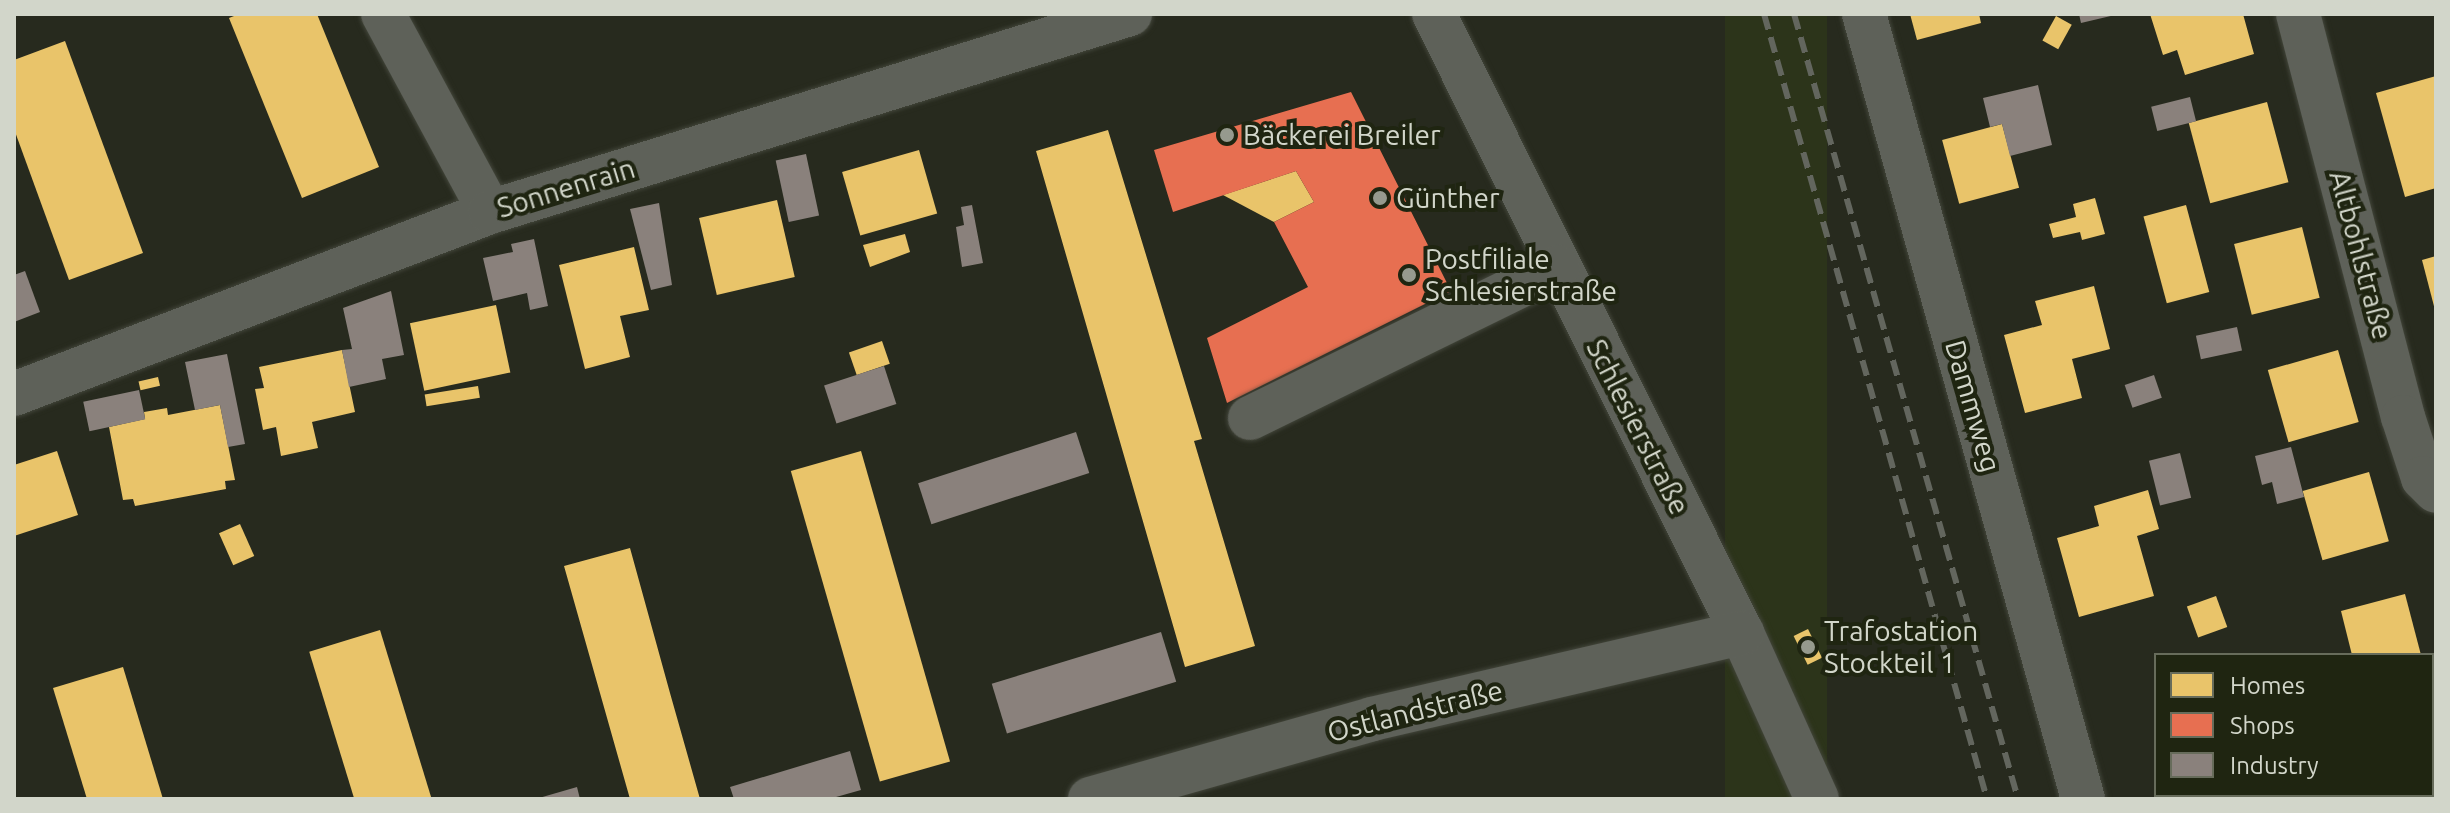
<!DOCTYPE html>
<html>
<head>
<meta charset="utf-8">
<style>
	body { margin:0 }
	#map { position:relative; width:2450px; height:813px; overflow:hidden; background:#272a1e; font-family:Ubuntu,sans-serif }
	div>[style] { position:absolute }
	.built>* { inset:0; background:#2c341a; transform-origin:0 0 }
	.homes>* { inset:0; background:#e9c46a; transform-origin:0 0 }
	.shops>* { inset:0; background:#e76f51 }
	.industry>* { inset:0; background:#8a817c; transform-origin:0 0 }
	.roads { filter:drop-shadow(0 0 2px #42453a) drop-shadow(0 0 2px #42453a) }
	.minor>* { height:44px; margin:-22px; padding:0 22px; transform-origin:22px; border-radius:22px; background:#5e6159 }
	.rail>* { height:6px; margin-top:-3px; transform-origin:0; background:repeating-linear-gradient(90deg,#63665e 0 16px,transparent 0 24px) }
	.dots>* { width:22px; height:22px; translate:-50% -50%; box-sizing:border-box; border:4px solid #1f2511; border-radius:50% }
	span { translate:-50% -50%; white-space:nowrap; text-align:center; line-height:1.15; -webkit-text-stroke:8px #1f2511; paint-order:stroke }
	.poi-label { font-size:28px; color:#d2d6ca }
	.left { translate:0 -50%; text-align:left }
	.street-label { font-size:28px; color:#d2d6ca }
	.frame { position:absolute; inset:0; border:16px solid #d2d6ca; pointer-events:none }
	.legend { position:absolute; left:2154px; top:653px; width:280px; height:144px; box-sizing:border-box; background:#1f2511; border:2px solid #676c5b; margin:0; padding:10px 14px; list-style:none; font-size:24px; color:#d2d6ca }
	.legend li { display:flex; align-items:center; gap:16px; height:40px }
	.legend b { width:40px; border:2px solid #676c5b }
</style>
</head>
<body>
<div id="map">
	<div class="built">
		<i style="left:1725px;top:14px;width:102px;height:816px"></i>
	</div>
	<div class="homes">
		<i style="clip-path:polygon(239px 14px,317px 14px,379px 167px,302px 198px,229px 18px)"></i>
		<i style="clip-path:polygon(1910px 14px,1979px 14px,1981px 23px,1917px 40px)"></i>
		<i style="clip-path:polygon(2150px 14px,2243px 14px,2254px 54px,2185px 75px,2177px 50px,2163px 55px)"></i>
		<i style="left:2056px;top:16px;width:18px;height:28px;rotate:29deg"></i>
		<i style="clip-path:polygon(65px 41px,143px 253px,69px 280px,14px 129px,14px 60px)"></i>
		<i style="clip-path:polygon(2436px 76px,2436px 188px,2405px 197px,2376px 93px)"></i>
		<i style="left:2267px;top:102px;width:83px;height:81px;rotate:75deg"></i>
		<i style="left:2002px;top:124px;width:66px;height:62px;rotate:75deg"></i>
		<i style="clip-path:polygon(1108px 130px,1202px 439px,1194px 441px,1255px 646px,1185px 667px,1036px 151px)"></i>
		<i style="left:919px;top:150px;width:66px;height:80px;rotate:74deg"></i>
		<i style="clip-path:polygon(1296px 171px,1314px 202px,1274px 222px,1223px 195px)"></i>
		<i style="clip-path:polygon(2095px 198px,2105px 234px,2082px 240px,2080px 232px,2053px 238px,2049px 224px,2076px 217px,2073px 204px)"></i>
		<i style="left:777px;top:200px;width:79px;height:80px;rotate:77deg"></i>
		<i style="left:2186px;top:205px;width:90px;height:44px;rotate:75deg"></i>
		<i style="left:2302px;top:227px;width:73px;height:70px;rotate:76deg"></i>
		<i style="clip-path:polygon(905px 234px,910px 252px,870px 267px,863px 245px)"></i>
		<i style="clip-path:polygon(634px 247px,649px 310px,620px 316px,630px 357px,585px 369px,559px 265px)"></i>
		<i style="clip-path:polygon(2436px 256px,2436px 310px,2435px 310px,2422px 260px)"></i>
		<i style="clip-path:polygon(2094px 286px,2110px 349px,2072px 359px,2082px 398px,2025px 413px,2004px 335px,2042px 325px,2035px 301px)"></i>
		<i style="left:496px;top:305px;width:69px;height:88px;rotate:78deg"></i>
		<i style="left:882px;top:341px;width:24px;height:35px;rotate:71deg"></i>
		<i style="clip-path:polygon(342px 350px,355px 412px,312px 422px,318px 448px,281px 456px,276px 427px,263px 430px,255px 389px,264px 388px,259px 367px)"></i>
		<i style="left:2338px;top:350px;width:75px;height:73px;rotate:74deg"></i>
		<i style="left:158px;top:377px;width:9px;height:20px;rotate:77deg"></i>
		<i style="left:478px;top:386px;width:12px;height:54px;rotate:81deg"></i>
		<i style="clip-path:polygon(220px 405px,235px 480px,225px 481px,226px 489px,135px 506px,133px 499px,123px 500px,109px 427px,145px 419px,144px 412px,167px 408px,168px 415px)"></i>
		<i style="clip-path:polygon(57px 451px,78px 515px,14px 536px,14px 465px)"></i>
		<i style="left:861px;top:451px;width:323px;height:73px;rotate:74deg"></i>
		<i style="left:2369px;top:472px;width:72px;height:69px;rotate:74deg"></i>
		<i style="clip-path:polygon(2148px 490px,2159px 529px,2137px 536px,2154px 596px,2079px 617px,2057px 538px,2099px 526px,2094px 506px)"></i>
		<i style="left:240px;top:524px;width:35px;height:23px;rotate:66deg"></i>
		<i style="clip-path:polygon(630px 548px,670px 693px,700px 799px,630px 799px,564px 566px)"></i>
		<i style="clip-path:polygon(2405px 594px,2421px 655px,2352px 655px,2341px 611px)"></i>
		<i style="left:2216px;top:596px;width:33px;height:31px;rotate:70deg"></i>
		<i style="left:1808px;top:629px;width:32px;height:16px;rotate:64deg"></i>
		<i style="left:380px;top:630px;width:177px;height:74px;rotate:73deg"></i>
		<i style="clip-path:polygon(123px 667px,163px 799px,87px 799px,53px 688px)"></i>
		<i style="clip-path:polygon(2436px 734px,2436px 799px,2371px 799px,2370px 795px,2432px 795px)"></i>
	</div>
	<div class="shops">
		<i style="clip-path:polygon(1351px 92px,1451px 291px,1227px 403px,1207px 338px,1308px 287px,1274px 222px,1314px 202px,1296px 171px,1173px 212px,1154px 150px)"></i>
	</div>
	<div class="industry">
		<i style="clip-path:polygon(2079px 14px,2115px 14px,2115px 15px,2081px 23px)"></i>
		<i style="clip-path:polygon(2038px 85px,2052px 145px,2010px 156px,2002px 124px,1990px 127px,1983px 98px)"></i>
		<i style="left:2190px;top:97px;width:25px;height:40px;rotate:76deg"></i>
		<i style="left:806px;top:154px;width:63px;height:31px;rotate:78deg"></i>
		<i style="clip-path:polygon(659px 203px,672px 285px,651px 290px,630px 209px)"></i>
		<i style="clip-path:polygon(972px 205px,983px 263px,962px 267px,956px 227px,964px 225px,961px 207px)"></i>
		<i style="clip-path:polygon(534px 239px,548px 306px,530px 310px,527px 293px,493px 301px,483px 258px,513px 252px,511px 244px)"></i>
		<i style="clip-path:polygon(25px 271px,40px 312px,14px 322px,14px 275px)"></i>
		<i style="clip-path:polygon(391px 291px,404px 355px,382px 359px,386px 379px,349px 387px,342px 350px,352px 349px,343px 308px)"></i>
		<i style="left:2237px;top:327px;width:24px;height:42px;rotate:78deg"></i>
		<i style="clip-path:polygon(227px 354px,245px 444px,228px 447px,220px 405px,195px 410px,185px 362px)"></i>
		<i style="left:884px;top:366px;width:40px;height:63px;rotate:72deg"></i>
		<i style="left:2154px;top:375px;width:24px;height:31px;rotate:71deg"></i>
		<i style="left:139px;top:390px;width:30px;height:57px;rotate:78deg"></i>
		<i style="left:1076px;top:432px;width:43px;height:166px;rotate:72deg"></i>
		<i style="clip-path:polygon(2291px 447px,2304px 497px,2277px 504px,2272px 482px,2262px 485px,2255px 456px)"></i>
		<i style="left:2180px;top:453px;width:46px;height:32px;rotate:76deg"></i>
		<i style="left:1161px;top:632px;width:52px;height:177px;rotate:73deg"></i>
		<i style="clip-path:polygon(850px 751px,861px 790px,829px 799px,734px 799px,730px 787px)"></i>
		<i style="clip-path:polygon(577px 787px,580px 799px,539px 799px,539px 798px)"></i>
		<i style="left:2158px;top:795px;width:70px;height:4px"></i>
	</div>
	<div class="roads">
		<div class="minor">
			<i style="left:383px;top:14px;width:225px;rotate:61.6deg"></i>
			<i style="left:1434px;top:14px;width:691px;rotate:63.55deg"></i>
			<i style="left:1742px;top:633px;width:182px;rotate:65.7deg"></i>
			<i style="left:1864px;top:14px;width:815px;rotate:74.41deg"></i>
			<i style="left:2298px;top:14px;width:416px;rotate:75.4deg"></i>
			<i style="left:2403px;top:417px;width:64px;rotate:71.8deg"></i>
			<i style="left:2423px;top:478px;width:18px;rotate:45deg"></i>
			<i style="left:14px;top:394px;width:510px;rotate:-20.92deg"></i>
			<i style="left:490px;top:212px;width:670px;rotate:-17.19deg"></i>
			<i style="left:1250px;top:418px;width:343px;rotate:-26.1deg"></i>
			<i style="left:1090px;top:799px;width:293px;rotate:-15.8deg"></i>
			<i style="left:1372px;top:719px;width:380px;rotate:-13.1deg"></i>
		</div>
	</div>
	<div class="rail">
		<i style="left:1764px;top:14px;width:816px;rotate:74.14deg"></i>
		<i style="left:1794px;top:14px;width:816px;rotate:74.07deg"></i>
	</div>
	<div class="dots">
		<i style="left:1227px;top:135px;background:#969a8e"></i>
		<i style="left:1380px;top:198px;background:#969a8e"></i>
		<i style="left:1409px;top:275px;background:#969a8e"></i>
		<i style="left:1808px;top:647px;background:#969a8e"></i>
	</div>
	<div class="poi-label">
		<span class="left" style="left:1243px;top:135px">Bäckerei Breiler</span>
		<span class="left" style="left:1396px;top:198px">Günther</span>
		<span class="left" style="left:1425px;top:275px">Postfiliale<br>Schlesierstraße</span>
		<span class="left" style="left:1824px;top:647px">Trafostation<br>Stockteil 1</span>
	</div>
	<div class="street-label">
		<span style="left:566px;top:188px;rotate:-17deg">Sonnenrain</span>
		<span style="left:2361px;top:255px;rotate:75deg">Altbohlstraße</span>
		<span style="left:1973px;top:406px;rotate:74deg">Dammweg</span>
		<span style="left:1638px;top:427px;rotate:63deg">Schlesierstraße</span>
		<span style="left:1415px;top:711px;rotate:-14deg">Ostlandstraße</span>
	</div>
	<div class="frame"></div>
	<ul class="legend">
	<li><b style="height:22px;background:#e9c46a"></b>Homes</li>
	<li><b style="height:22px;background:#e76f51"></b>Shops</li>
	<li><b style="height:22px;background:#8a817c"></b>Industry</li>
	</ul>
</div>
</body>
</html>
